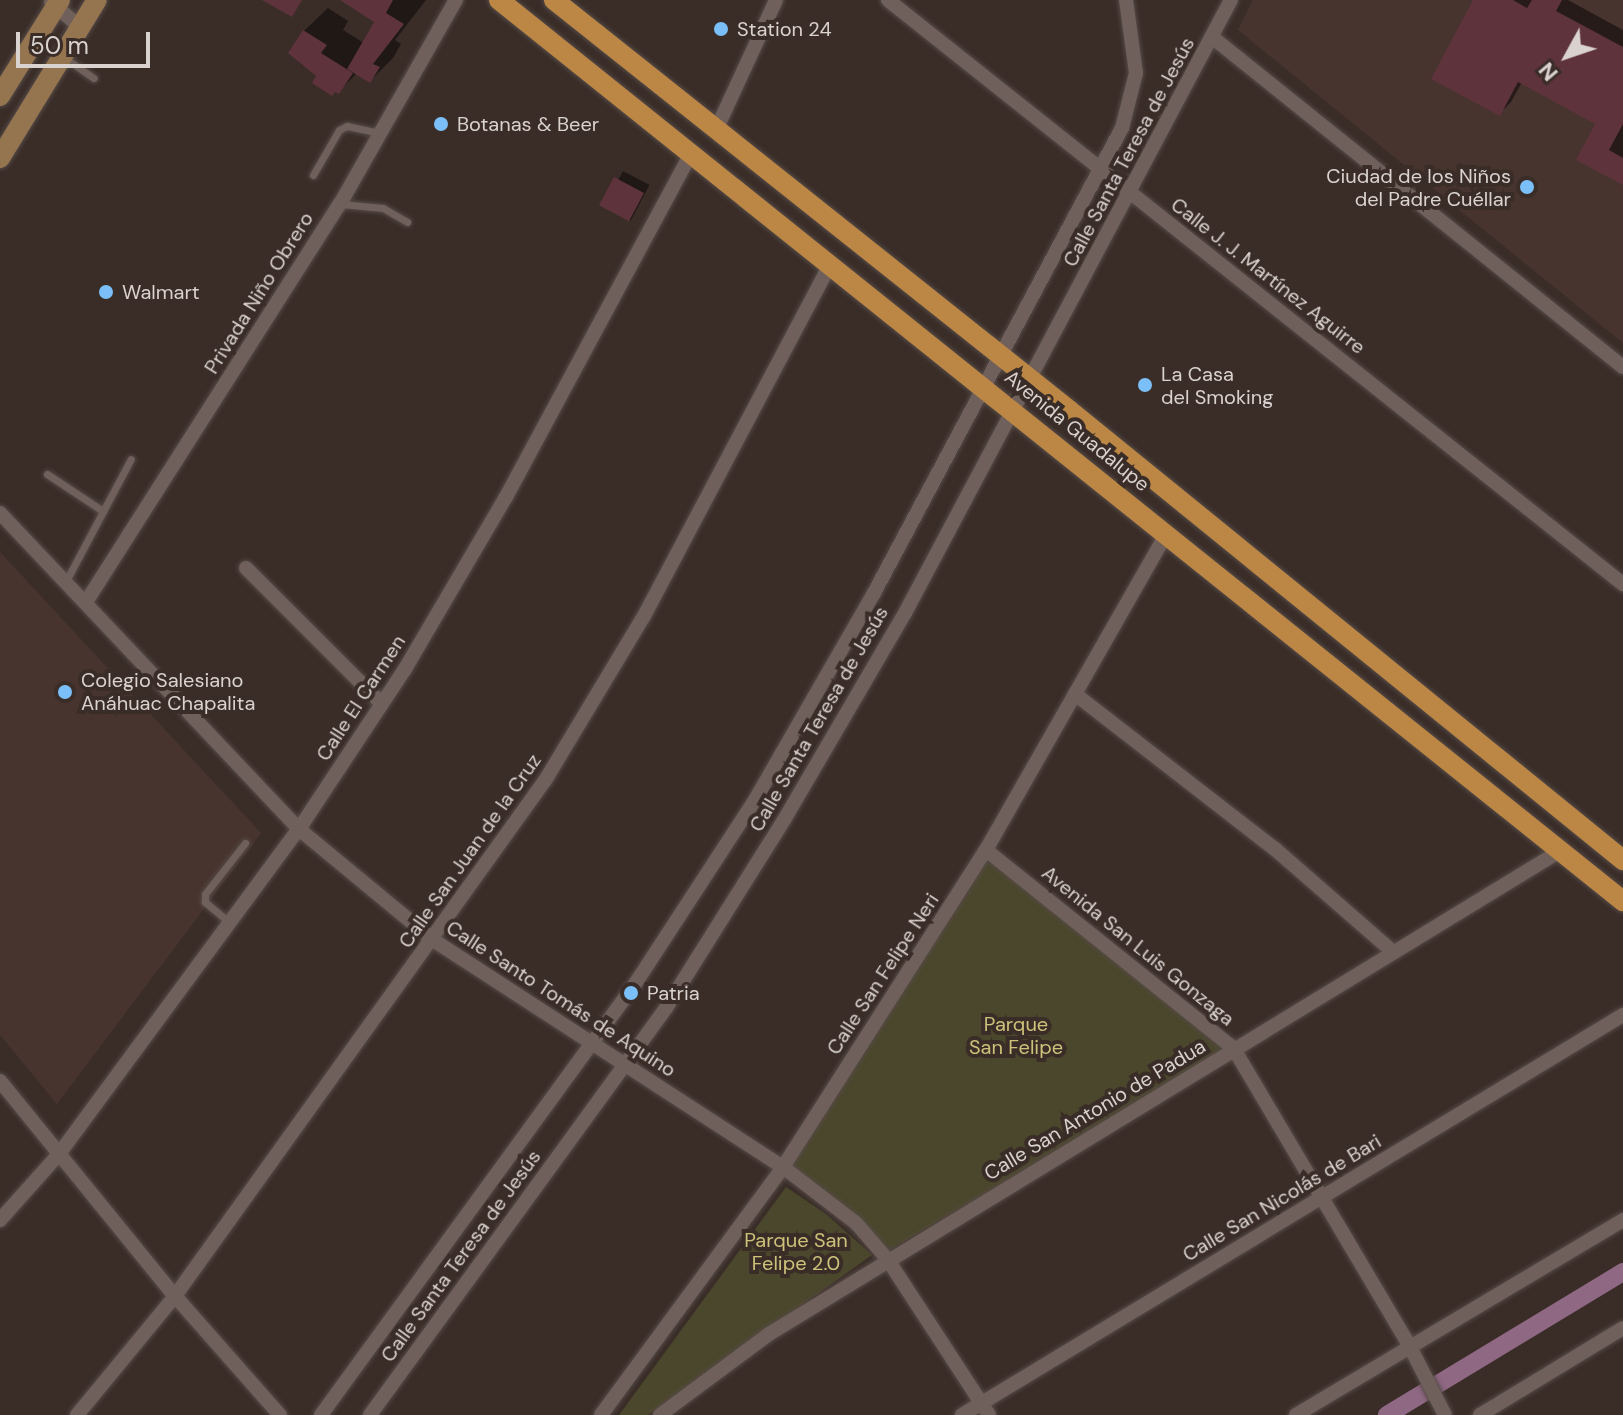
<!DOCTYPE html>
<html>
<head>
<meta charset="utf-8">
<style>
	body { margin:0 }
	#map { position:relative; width:1623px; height:1415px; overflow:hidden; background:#3a2d28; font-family:"DM Sans",sans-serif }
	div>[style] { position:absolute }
	.built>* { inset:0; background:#48342e }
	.green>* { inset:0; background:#4b472c }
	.shadow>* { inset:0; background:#0007; transform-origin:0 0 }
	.canal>* { height:18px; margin:-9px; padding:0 9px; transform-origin:9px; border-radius:9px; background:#8f6884 }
	.building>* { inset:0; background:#5e333b; transform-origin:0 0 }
	.roads { filter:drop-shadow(0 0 2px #554a46) drop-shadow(0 0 2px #554a46) }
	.service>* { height:7px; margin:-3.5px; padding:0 3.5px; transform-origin:3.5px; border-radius:3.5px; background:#6f605b }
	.minor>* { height:14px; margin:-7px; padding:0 7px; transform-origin:7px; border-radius:7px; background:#6f605b }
	.secondary>* { height:20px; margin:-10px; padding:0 10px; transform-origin:10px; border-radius:10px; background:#957450 }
	.primary>* { height:20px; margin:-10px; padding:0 10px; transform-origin:10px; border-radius:10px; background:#bc8745 }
	.dots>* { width:22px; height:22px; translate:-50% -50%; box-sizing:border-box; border:4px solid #3a2d28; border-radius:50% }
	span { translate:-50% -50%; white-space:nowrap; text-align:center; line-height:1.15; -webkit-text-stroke:8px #3a2d28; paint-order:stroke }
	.poi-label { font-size:20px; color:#dad2cf }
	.left { translate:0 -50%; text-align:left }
	.right { translate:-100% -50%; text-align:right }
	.street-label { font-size:20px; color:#dad2cf }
	.park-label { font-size:20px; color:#cdc27a }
	.north { position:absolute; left:1527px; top:16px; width:80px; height:80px; -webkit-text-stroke:6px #3a2d28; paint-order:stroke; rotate:230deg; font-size:22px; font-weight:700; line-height:32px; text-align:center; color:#dad2cf }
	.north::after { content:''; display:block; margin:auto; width:28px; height:36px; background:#dad2cf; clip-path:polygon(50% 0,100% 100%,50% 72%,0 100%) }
	.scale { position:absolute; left:16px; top:32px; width:134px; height:36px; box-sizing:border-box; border:4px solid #dad2cf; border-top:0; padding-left:10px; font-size:24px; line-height:28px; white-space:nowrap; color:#dad2cf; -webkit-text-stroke:6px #3a2d28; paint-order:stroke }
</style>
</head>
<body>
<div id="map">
	<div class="built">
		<i style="clip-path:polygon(1253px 0,1623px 0,1623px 343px,1238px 30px)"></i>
		<i style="clip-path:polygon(0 552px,261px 833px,57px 1104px,0 1035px)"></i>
	</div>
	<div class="green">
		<i style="clip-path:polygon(988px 860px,1229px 1049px,885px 1253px,790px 1166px)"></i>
		<i style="clip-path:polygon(786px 1187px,826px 1214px,872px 1255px,648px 1415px,619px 1415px)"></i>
	</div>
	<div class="shadow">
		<i style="clip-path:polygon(342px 0,426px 0,395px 40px,401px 44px,393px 58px,370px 81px,357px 73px,338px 92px,319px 76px,304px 31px,328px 8px,348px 21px,343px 30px,364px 43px,377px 22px)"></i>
		<i style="clip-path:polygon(1474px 0,1568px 0,1623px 30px,1623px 183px,1579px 159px,1598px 123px,1522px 82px,1511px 102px,1499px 114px)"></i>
		<i style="left:623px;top:171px;width:30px;height:40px;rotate:28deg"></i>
	</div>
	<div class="canal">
		<i style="left:1387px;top:1415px;width:276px;rotate:-31.2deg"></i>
	</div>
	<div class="building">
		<i style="clip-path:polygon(262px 0,302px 0,292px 17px)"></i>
		<i style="clip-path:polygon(340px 0,393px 0,386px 13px,404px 24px,373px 64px,380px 67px,370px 83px,347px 69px,374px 22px)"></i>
		<i style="clip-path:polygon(1473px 0,1513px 0,1527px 8px,1532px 0,1562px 0,1556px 11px,1623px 47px,1623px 124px,1609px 150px,1623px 158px,1623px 185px,1576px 160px,1595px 124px,1518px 82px,1500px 116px,1431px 79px)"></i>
		<i style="clip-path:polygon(303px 30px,327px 45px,321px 53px,353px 73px,339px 94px,335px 92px,332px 96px,312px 83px,316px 76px,288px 53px)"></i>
		<i style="left:614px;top:177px;width:34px;height:32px;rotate:28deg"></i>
	</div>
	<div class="roads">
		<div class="service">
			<i style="left:65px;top:58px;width:35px;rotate:35deg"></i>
			<i style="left:313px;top:175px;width:52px;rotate:-60deg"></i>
			<i style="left:339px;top:130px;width:9px;rotate:-27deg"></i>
			<i style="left:347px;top:126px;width:34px;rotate:12deg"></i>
			<i style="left:341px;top:204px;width:42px;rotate:5.4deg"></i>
			<i style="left:383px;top:208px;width:28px;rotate:30deg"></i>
			<i style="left:47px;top:474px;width:67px;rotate:33.5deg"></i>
			<i style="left:66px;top:581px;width:138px;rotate:-62deg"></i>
			<i style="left:230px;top:923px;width:33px;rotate:-140deg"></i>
			<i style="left:205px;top:902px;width:8px;rotate:-90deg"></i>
			<i style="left:205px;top:894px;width:65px;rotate:-51.9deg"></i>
		</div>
		<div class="minor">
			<i style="left:888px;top:0;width:939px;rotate:38.47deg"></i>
			<i style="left:51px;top:2px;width:40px;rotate:41deg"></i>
			<i style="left:1212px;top:37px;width:527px;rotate:38.76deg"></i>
			<i style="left:716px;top:130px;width:143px;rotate:-65.2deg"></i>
			<i style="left:0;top:513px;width:435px;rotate:46.6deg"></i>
			<i style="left:299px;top:829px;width:174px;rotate:39.6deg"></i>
			<i style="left:433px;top:940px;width:417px;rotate:33deg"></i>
			<i style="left:783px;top:1167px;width:92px;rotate:37.5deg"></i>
			<i style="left:856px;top:1223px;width:49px;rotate:49.1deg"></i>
			<i style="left:888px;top:1260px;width:185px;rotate:56.9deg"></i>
			<i style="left:246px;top:568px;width:192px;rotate:45deg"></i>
			<i style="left:86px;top:602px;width:472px;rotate:-57.5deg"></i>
			<i style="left:340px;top:204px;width:235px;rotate:-60.4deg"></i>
			<i style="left:1075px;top:694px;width:253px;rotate:37.8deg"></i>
			<i style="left:1275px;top:849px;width:157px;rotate:41.1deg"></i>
			<i style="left:986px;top:850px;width:318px;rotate:38.7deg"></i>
			<i style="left:1234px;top:1049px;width:346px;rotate:59.4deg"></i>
			<i style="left:1410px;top:1347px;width:76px;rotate:62.8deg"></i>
			<i style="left:0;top:1081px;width:277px;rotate:50.9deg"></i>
			<i style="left:175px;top:1296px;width:159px;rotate:48.6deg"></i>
			<i style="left:0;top:1220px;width:89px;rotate:-48.2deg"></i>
			<i style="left:59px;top:1154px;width:404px;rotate:-53.6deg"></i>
			<i style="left:299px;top:829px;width:192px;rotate:-56.5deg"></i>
			<i style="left:405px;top:669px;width:199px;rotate:-59.6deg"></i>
			<i style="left:506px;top:497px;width:388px;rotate:-61.7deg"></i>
			<i style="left:77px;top:1415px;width:154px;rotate:-50.5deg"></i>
			<i style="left:175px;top:1296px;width:636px;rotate:-54.34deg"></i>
			<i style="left:546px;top:779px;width:190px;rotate:-59deg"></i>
			<i style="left:644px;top:616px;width:397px;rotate:-62.1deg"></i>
			<i style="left:321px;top:1415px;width:533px;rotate:-53.93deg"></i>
			<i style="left:635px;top:984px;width:220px;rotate:-56.9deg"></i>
			<i style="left:755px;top:800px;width:239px;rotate:-60.1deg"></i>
			<i style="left:874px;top:593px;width:527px;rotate:-61.93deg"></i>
			<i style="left:1122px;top:128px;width:57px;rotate:-75.7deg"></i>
			<i style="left:1136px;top:73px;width:74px;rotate:-97.8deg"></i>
			<i style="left:370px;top:1415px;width:503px;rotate:-53.97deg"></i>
			<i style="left:666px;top:1008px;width:222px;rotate:-57.9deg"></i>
			<i style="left:784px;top:820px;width:240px;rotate:-59.7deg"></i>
			<i style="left:905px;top:613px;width:694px;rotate:-62deg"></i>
			<i style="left:601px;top:1415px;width:308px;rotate:-53.7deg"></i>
			<i style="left:783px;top:1167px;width:376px;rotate:-57.4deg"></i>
			<i style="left:986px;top:850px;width:363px;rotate:-60.3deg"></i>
			<i style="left:660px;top:1415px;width:136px;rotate:-36.6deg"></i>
			<i style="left:769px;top:1334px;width:927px;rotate:-31.41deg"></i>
			<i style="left:962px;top:1415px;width:773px;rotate:-31.18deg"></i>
			<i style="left:1296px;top:1415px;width:381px;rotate:-30.8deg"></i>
			<i style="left:1480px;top:1415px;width:167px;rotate:-31.3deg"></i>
		</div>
		<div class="secondary">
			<i style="left:0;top:96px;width:113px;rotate:-58deg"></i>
			<i style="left:0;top:158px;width:185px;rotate:-58.5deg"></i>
		</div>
		<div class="primary">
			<i style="left:499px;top:0;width:1441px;rotate:38.72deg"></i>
			<i style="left:554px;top:0;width:658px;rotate:38.52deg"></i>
			<i style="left:1069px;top:410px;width:714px;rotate:39.09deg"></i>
		</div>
	</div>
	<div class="dots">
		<i style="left:721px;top:29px;background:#7abff8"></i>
		<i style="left:441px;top:124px;background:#7abff8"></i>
		<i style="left:1527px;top:187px;background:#7abff8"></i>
		<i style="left:106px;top:292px;background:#7abff8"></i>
		<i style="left:1145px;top:385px;background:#7abff8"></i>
		<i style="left:65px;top:692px;background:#7abff8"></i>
		<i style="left:631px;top:993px;background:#7abff8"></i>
	</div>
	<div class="poi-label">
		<span class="left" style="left:737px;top:29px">Station 24</span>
		<span class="left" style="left:457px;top:124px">Botanas &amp; Beer</span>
		<span class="right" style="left:1511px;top:188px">Ciudad de los Niños<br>del Padre Cuéllar</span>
		<span class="left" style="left:122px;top:292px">Walmart</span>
		<span class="left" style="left:1161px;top:386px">La Casa<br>del Smoking</span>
		<span class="left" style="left:81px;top:692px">Colegio Salesiano<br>Anáhuac Chapalita</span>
		<span class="left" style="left:647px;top:993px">Patria</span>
	</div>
	<div class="street-label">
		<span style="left:1129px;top:152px;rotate:-62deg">Calle Santa Teresa de Jesús</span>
		<span style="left:1268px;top:276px;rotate:38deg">Calle J. J. Martínez Aguirre</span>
		<span style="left:259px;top:293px;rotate:-58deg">Privada Niño Obrero</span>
		<span style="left:1077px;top:431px;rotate:39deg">Avenida Guadalupe</span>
		<span style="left:361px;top:698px;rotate:-57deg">Calle El Carmen</span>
		<span style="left:819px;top:719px;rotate:-60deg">Calle Santa Teresa de Jesús</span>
		<span style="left:470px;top:851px;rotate:-55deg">Calle San Juan de la Cruz</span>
		<span style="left:1138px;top:946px;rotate:39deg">Avenida San Luis Gonzaga</span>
		<span style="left:883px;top:974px;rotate:-57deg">Calle San Felipe Neri</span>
		<span style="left:561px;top:999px;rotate:33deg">Calle Santo Tomás de Aquino</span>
		<span style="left:1095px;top:1110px;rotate:-31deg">Calle San Antonio de Padua</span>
		<span style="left:1282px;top:1198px;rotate:-31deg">Calle San Nicolás de Bari</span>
		<span style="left:461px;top:1256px;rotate:-54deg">Calle Santa Teresa de Jesús</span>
	</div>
	<div class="park-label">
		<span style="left:1016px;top:1036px">Parque<br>San Felipe</span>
		<span style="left:796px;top:1252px">Parque San<br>Felipe 2.0</span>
	</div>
	<div class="north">N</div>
	<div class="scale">50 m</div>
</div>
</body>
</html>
